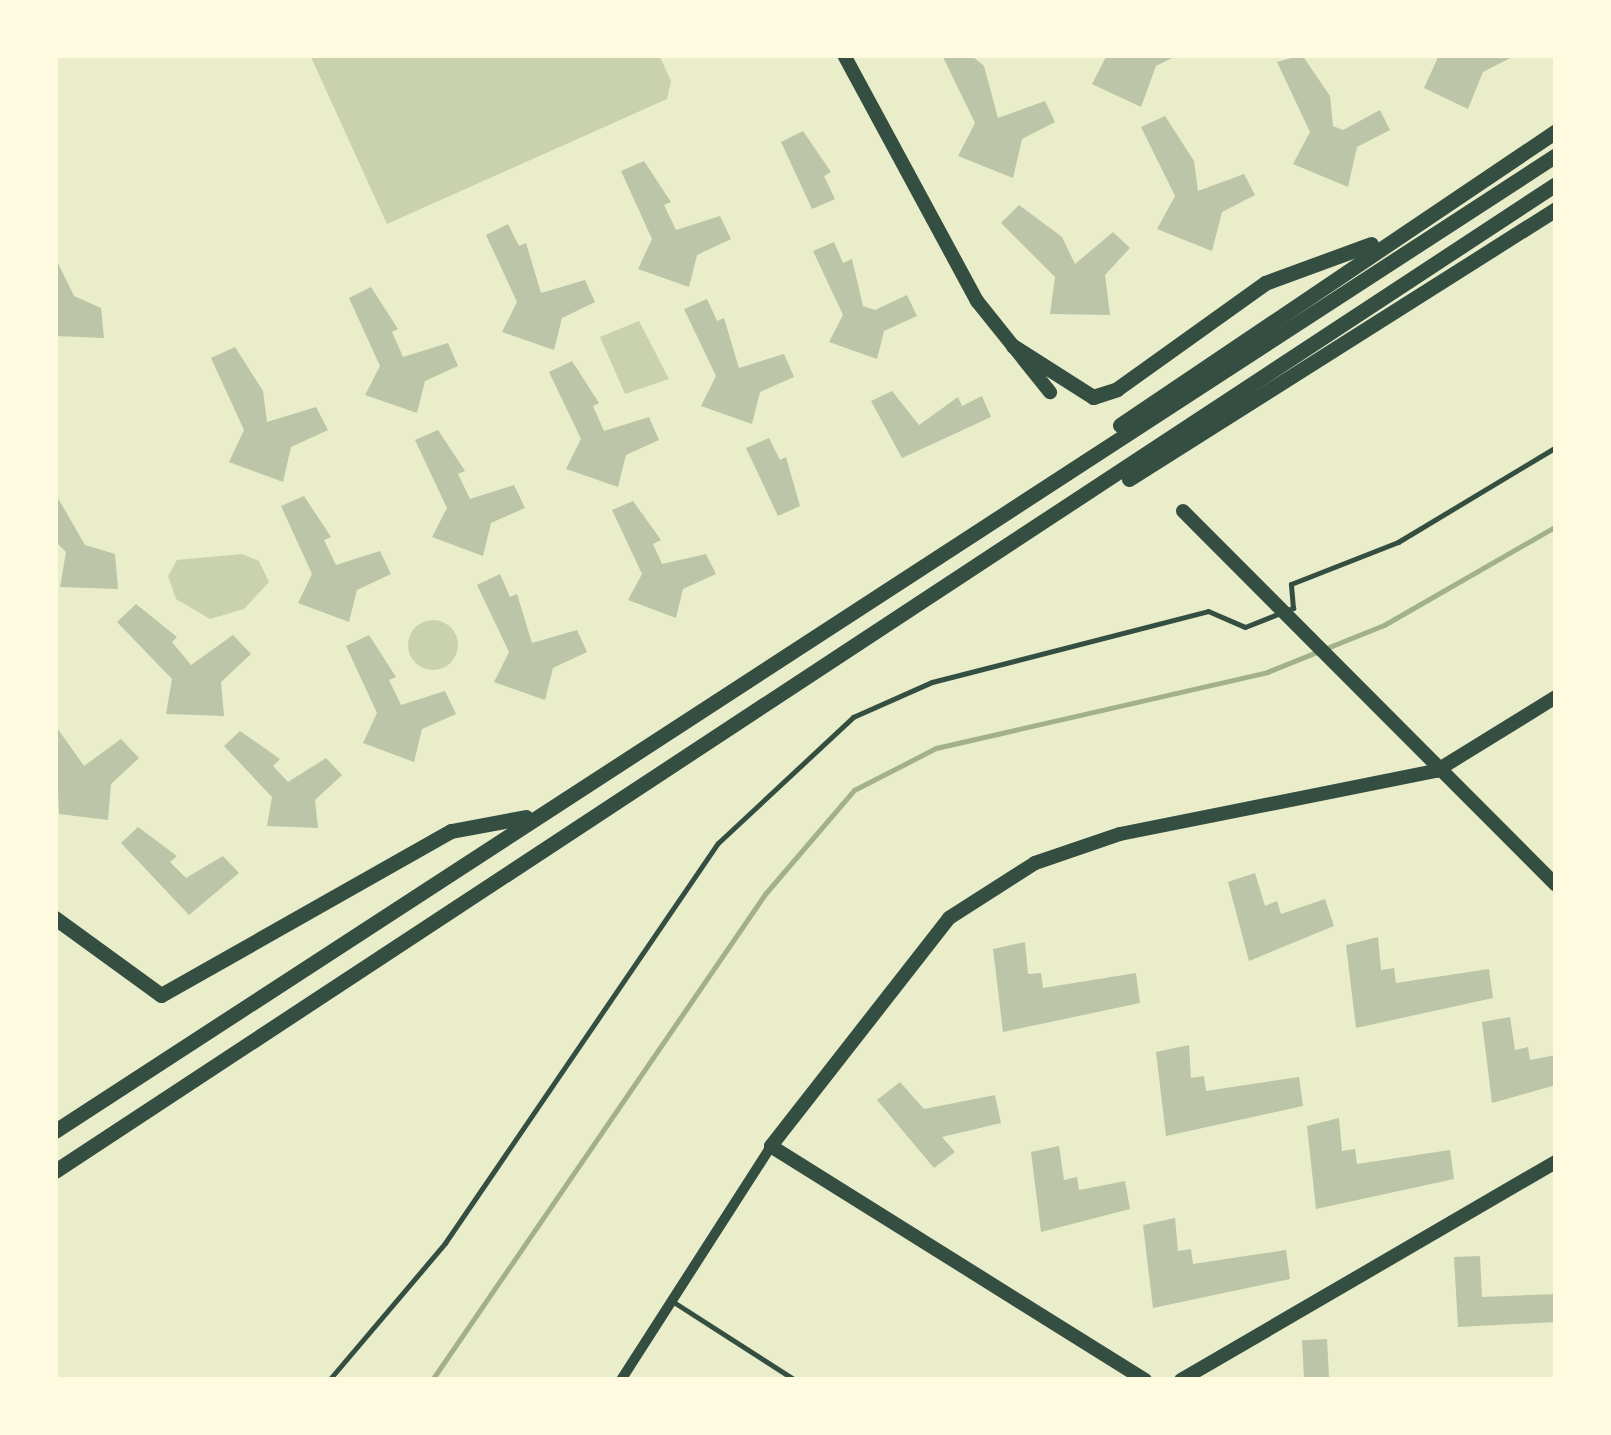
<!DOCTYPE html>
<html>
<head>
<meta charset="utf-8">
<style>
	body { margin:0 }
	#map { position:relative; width:1611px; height:1435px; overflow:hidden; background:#e9edc9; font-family:"Open Sans",sans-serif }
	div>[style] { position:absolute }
	.green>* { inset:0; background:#cad2ad }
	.round { border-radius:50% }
	.stream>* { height:5px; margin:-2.5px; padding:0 2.5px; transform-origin:2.5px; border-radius:2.5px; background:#a3b18a }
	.building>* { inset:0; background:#bcc5a7; transform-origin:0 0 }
	.service>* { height:5px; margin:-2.5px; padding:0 2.5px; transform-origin:2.5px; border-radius:2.5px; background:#344e41 }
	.minor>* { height:10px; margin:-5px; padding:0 5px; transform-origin:5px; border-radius:5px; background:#344e41 }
	.tertiary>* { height:14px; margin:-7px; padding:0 7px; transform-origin:7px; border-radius:7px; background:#344e41 }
	.secondary>* { height:15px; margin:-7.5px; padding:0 7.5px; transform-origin:7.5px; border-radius:7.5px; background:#344e41 }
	span { translate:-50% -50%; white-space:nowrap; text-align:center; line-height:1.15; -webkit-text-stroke:8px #fefae0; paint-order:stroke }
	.frame { position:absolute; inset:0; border:58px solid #fefae0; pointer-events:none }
</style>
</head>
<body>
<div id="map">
	<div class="green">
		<i style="clip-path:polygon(310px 55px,659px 55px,671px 81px,667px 99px,387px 224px)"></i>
		<i style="clip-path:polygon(639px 321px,669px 379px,625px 394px,600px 337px)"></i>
		<i style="clip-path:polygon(242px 554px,259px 561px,269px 582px,244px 609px,210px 619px,176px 599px,168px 576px,177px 560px)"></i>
		<i class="round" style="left:408px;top:620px;width:50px;height:50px"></i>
	</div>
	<div class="stream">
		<i style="left:432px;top:1380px;width:589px;rotate:-55.58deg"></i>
		<i style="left:765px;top:894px;width:137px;rotate:-49.4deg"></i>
		<i style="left:854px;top:790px;width:92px;rotate:-27.1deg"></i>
		<i style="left:936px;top:748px;width:340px;rotate:-12.9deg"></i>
		<i style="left:1267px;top:672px;width:126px;rotate:-21.9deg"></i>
		<i style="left:1384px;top:625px;width:198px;rotate:-29.9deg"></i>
	</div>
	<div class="building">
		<i style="clip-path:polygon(942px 55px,971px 55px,984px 66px,998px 118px,1045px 101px,1055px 122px,1022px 139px,1013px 178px,958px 156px,975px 123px)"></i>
		<i style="clip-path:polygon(1107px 55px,1178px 55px,1156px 66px,1141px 107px,1092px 84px)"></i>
		<i style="clip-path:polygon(1302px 55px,1330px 96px,1333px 126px,1343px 130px,1380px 110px,1390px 130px,1357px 147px,1348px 187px,1293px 164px,1310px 132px,1277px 62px)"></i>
		<i style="clip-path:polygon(1439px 55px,1516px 55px,1483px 72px,1468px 109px,1424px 88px)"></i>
		<i style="clip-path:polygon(1165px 116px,1194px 161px,1198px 191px,1244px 174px,1255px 195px,1222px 212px,1212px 251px,1157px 229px,1175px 196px,1141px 127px)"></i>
		<i style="clip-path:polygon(803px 131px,831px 172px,824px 176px,835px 199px,812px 209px,781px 142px)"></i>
		<i style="clip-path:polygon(644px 161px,671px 202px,664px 205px,676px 230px,720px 216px,731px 239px,697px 255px,689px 287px,638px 269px,652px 239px,621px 171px)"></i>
		<i style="clip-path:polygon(1019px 205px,1062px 237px,1075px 264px,1113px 232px,1130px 248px,1105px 275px,1110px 315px,1050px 314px,1055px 277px,1001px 223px)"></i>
		<i style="clip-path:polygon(508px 224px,519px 246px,526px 243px,541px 293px,585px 280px,595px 302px,562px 318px,554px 350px,502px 332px,517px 302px,486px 235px)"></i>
		<i style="clip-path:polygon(834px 242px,843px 263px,852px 259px,863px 306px,875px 310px,907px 295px,917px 316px,884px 331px,877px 359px,829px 342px,843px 315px,813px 251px)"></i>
		<i style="clip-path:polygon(55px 257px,74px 296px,101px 308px,104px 338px,55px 336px)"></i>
		<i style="clip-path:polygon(371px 287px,398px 329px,392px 332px,403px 357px,448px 343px,458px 366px,425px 381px,417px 413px,365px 395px,380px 366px,349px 298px)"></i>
		<i style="clip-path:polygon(707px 299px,717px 321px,724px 318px,739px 368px,784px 354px,794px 377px,760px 392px,752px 424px,701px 406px,716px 376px,684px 309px)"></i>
		<i style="clip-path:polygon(235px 347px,263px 391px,267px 422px,316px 407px,328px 430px,291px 447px,283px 482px,229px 462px,244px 430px,211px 358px)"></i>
		<i style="clip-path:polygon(572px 361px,599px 403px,593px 406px,604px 431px,649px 417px,659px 440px,626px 455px,618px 487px,566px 469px,581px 439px,549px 372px)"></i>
		<i style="clip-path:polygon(892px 391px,919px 425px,958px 397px,962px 406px,982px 396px,991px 417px,902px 458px,871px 401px)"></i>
		<i style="clip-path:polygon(438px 430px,465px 471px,458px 474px,470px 499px,514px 485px,525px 508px,491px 523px,483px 556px,432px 537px,447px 508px,415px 440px)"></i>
		<i style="clip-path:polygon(769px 438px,780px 460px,786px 457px,800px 506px,778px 516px,746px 448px)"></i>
		<i style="clip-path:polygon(55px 493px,85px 545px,115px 554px,118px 589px,60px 587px,66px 552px,55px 541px)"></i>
		<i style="clip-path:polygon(304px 496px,331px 537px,324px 540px,336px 565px,380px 551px,391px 574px,357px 590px,349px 622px,298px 603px,312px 574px,281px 506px)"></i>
		<i style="clip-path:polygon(633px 501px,661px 540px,653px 544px,662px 564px,706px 554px,716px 574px,683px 589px,676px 618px,628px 600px,642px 574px,612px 510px)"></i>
		<i style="clip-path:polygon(500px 574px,510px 597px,517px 594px,532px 643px,577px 630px,587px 652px,553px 668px,545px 700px,494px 682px,509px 652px,477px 585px)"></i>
		<i style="clip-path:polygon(136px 604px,177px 637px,172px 642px,191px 665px,233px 635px,251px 654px,221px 682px,224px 716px,166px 714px,172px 679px,117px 622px)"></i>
		<i style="clip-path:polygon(369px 635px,396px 677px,389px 680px,401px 705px,445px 691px,456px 714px,422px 729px,414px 762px,363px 743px,377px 713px,346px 646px)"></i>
		<i style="clip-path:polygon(55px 725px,84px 766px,121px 739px,139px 758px,111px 784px,108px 820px,59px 814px)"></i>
		<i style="clip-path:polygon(240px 731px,280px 759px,273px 766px,288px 782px,326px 758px,342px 775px,315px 800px,318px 828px,267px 826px,272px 797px,224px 746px)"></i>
		<i style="clip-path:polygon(138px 827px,177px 856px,170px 862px,186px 878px,223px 856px,239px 873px,189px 915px,121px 843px)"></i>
		<i style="clip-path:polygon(1255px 873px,1265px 906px,1277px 901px,1281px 914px,1325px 899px,1334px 926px,1249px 961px,1228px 882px)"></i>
		<i style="clip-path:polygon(1378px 937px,1381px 970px,1394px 968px,1396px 983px,1489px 969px,1493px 998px,1356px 1028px,1346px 945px)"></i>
		<i style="clip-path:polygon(1025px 942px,1028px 974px,1041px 973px,1043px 988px,1136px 973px,1140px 1003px,1003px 1032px,993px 949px)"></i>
		<i style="clip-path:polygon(1510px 1017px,1515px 1050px,1528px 1047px,1530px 1060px,1556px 1055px,1556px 1085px,1492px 1103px,1482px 1022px)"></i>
		<i style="clip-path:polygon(1189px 1045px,1191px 1078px,1204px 1076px,1206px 1091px,1299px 1077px,1303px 1106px,1166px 1136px,1156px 1052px)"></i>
		<i style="clip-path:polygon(900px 1082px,924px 1109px,995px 1095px,1001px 1123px,942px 1137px,955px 1152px,934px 1168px,877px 1100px)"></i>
		<i style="clip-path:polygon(1339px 1118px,1342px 1151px,1355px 1149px,1357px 1164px,1450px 1150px,1454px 1179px,1316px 1209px,1307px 1126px)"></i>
		<i style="clip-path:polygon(1059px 1146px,1064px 1180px,1077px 1177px,1079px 1190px,1125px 1181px,1130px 1209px,1041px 1232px,1031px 1152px)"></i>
		<i style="clip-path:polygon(1175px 1218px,1178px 1251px,1191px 1249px,1193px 1264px,1286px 1250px,1290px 1279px,1153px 1308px,1143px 1225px)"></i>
		<i style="clip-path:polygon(1480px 1256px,1482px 1297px,1556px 1294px,1556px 1322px,1458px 1327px,1454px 1257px)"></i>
		<i style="left:1327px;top:1339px;width:41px;height:25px;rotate:87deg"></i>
	</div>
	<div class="service">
		<i style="left:672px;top:1301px;width:146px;rotate:32.7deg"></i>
		<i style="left:329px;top:1380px;width:180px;rotate:-49.7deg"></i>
		<i style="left:445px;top:1243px;width:484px;rotate:-55.7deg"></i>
		<i style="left:718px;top:843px;width:185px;rotate:-43deg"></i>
		<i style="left:853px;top:717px;width:86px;rotate:-23.9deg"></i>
		<i style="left:932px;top:682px;width:285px;rotate:-14.4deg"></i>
		<i style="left:1208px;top:611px;width:40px;rotate:23.4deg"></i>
		<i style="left:1245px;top:627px;width:52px;rotate:-21.6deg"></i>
		<i style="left:1293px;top:608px;width:24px;rotate:-95deg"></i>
		<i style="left:1291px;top:584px;width:115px;rotate:-21.4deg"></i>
		<i style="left:1398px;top:542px;width:184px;rotate:-31deg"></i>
	</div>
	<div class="minor">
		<i style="left:621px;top:1380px;width:278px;rotate:-57.3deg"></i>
	</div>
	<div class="tertiary">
		<i style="left:844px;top:55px;width:280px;rotate:61.6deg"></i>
		<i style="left:977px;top:301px;width:117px;rotate:51.3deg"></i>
		<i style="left:1183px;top:511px;width:528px;rotate:45.08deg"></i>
		<i style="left:1145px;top:1380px;width:441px;rotate:-148deg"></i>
		<i style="left:771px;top:1146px;width:289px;rotate:-52deg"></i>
		<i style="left:949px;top:918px;width:102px;rotate:-32.6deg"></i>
		<i style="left:1035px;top:863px;width:90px;rotate:-18.8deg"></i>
		<i style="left:1120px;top:834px;width:322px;rotate:-11.3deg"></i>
		<i style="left:1436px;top:771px;width:141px;rotate:-31.7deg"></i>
		<i style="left:1181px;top:1380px;width:434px;rotate:-30.2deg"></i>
	</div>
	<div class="secondary">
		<i style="left:1013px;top:346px;width:95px;rotate:32.5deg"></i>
		<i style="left:1093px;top:397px;width:25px;rotate:-18deg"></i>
		<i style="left:1117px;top:389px;width:182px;rotate:-35.6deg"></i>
		<i style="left:1265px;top:283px;width:113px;rotate:-20.2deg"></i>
		<i style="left:1120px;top:425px;width:526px;rotate:-33.99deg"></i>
		<i style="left:1129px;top:479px;width:505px;rotate:-32.31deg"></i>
		<i style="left:55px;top:918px;width:131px;rotate:36deg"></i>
		<i style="left:161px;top:995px;width:333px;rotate:-29.5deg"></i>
		<i style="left:451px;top:831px;width:76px;rotate:-10.6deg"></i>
		<i style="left:55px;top:1131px;width:1790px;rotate:-33.03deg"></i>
		<i style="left:55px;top:1171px;width:1796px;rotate:-33.33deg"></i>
	</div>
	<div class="frame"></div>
</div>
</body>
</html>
